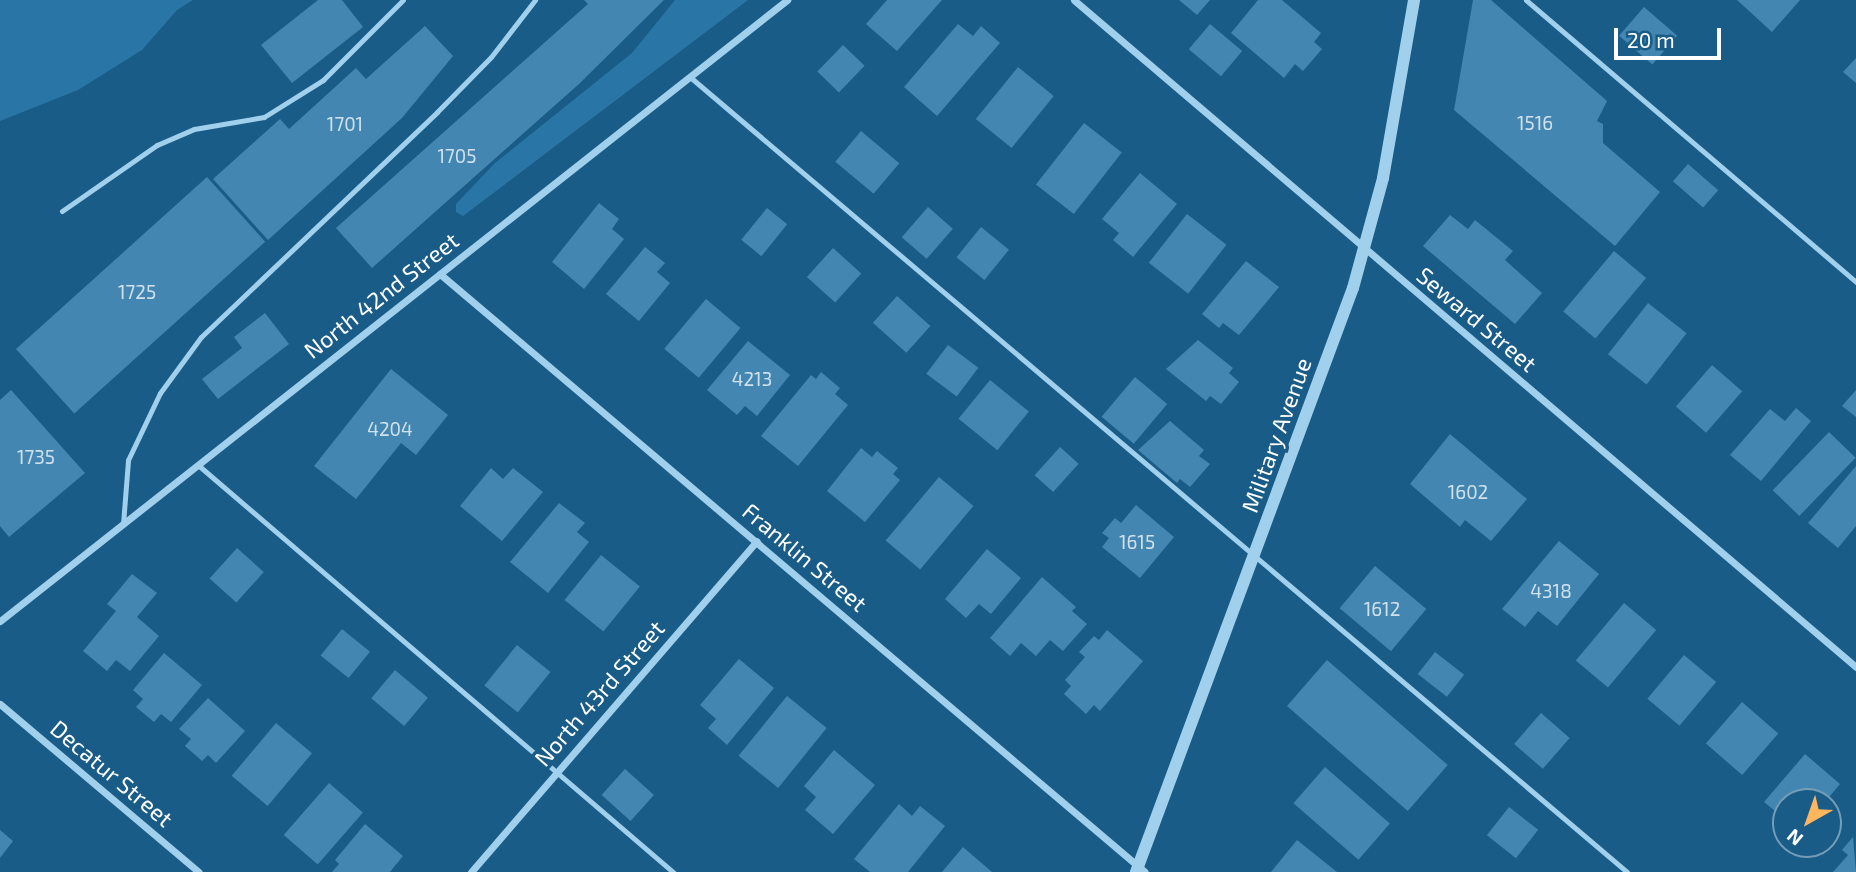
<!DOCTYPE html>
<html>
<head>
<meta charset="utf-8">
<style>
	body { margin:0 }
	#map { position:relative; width:1856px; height:872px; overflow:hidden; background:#195c88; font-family:"Exo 2",sans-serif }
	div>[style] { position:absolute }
	.green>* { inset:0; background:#2975a5 }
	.building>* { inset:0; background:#4286b1; transform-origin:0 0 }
	.service>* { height:5px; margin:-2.5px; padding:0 2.5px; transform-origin:2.5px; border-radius:2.5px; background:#a1d0ed }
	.minor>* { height:7px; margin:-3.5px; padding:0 3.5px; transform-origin:3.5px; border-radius:3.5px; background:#a1d0ed }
	.tertiary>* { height:12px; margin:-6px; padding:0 6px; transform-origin:6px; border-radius:6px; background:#a1d0ed }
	span { translate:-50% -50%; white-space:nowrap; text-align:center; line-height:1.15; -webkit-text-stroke:7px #195c88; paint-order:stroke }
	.number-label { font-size:19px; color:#d0e1ec }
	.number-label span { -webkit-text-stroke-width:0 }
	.street-label { font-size:23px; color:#fff }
	.north { position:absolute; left:1772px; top:788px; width:70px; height:70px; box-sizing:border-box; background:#195c88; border:2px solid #759db8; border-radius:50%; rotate:220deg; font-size:19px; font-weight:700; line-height:28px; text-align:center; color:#fff }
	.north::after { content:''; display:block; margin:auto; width:24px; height:32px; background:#ffb65d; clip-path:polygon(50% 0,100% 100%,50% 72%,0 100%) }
	.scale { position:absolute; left:1614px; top:28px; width:107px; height:32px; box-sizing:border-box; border:4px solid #fff; border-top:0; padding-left:9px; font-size:21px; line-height:24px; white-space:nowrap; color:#fff; -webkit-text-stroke:5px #195c88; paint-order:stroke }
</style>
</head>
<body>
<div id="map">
	<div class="green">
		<i style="clip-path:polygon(0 0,193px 0,177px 10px,142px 50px,78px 90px,0 121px)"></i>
		<i style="clip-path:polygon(675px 0,748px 0,463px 216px,456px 212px,456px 204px,495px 163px,632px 53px)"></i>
	</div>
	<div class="building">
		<i style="clip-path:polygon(318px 0,342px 0,363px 27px,292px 83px,261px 45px)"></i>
		<i style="clip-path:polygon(584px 0,664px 0,579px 84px,372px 268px,336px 228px,588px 4px)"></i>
		<i style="clip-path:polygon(887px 0,942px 0,897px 51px,866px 24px)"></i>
		<i style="clip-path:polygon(1179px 0,1210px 0,1197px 15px)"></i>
		<i style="clip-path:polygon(1258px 0,1282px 0,1321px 33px,1314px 42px,1322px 49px,1303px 71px,1295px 64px,1284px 78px,1231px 33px)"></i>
		<i style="clip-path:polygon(1473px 0,1491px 0,1607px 101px,1597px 121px,1603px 124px,1603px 143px,1660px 192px,1615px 246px,1454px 110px)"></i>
		<i style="clip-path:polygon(1737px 0,1800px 0,1772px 32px)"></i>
		<i style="left:1644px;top:7px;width:44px;height:38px;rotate:41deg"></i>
		<i style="clip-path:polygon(958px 24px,973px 36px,981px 26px,1000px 43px,937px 116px,904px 87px)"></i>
		<i style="left:1210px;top:24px;width:42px;height:33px;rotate:40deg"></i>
		<i style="clip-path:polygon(425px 26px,453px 56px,402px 118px,268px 240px,213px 179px,280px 119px,289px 129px,356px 68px,366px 79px)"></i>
		<i style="left:843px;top:45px;width:30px;height:37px;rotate:44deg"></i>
		<i style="clip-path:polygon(1856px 58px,1856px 83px,1843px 72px)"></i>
		<i style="left:1018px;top:67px;width:46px;height:67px;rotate:39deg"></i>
		<i style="left:1084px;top:123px;width:48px;height:78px;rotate:38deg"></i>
		<i style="left:861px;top:131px;width:50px;height:40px;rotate:40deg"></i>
		<i style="left:1688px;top:164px;width:40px;height:23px;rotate:41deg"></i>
		<i style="clip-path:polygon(1140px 173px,1177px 204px,1133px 257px,1113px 240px,1119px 233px,1102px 219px)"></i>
		<i style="left:207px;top:177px;width:87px;height:257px;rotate:48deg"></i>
		<i style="clip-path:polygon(599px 203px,619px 219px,612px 229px,624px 239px,584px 289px,552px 262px)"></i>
		<i style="left:928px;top:207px;width:33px;height:40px;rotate:41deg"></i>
		<i style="left:767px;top:208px;width:26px;height:41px;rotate:39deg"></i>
		<i style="left:1187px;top:214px;width:50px;height:62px;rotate:38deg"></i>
		<i style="clip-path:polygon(1450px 215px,1468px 229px,1475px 220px,1513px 251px,1505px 260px,1542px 293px,1515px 324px,1423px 246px)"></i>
		<i style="left:981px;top:227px;width:36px;height:39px;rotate:39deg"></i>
		<i style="clip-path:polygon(645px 247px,665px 263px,657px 272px,670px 283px,639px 321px,606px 294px)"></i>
		<i style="left:833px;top:248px;width:38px;height:39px;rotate:42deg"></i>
		<i style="left:1614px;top:251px;width:42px;height:79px;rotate:40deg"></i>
		<i style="clip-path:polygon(1246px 261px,1279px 287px,1239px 335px,1223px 323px,1219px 328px,1202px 314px)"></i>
		<i style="left:897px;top:296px;width:45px;height:36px;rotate:42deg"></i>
		<i style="left:706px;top:299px;width:45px;height:65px;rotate:40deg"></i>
		<i style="left:1648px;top:303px;width:49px;height:65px;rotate:38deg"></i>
		<i style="clip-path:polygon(265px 313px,289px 344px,218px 399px,202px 379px,242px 348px,234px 337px)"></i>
		<i style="clip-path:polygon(1198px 340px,1233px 368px,1229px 373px,1239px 382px,1221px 404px,1210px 396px,1206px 401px,1166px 369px)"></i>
		<i style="clip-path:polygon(748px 341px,790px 375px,757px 416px,745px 406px,737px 415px,707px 390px)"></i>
		<i style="left:948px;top:345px;width:38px;height:36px;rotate:37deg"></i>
		<i style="left:1712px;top:365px;width:40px;height:55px;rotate:41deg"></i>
		<i style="clip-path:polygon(391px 369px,448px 415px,416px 455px,401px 443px,356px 499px,314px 466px)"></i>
		<i style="clip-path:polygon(821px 372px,840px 388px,835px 394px,848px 405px,798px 466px,761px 436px,811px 375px,816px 379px)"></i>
		<i style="left:1135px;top:377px;width:42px;height:52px;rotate:40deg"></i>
		<i style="left:990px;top:380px;width:50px;height:50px;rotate:39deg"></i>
		<i style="clip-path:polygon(11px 390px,85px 473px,9px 537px,0 526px,0 400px)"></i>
		<i style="clip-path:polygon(1856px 390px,1856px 417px,1842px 406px)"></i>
		<i style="clip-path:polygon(1796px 408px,1811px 421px,1761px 481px,1730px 455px,1770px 409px,1785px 421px)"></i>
		<i style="clip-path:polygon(1170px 421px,1204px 450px,1199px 456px,1210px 464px,1190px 487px,1180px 479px,1177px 483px,1138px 450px)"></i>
		<i style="left:1829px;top:432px;width:37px;height:81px;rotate:44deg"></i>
		<i style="clip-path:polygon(1450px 434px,1527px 499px,1491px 541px,1465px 520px,1460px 527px,1410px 484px)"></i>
		<i style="left:1060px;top:447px;width:25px;height:38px;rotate:42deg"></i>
		<i style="clip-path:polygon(861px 448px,872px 457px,877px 451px,898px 468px,893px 474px,900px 480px,865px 522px,827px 491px)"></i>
		<i style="clip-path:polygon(1856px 466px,1856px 526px,1838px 548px,1808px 523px)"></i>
		<i style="clip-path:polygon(491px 468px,503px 479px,513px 468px,543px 492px,502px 541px,460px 506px)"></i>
		<i style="left:939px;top:477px;width:45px;height:83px;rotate:40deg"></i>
		<i style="clip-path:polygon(559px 503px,585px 523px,577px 532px,589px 542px,548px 593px,510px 562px)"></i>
		<i style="clip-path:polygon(1136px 505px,1174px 537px,1140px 578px,1102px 547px,1109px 538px,1102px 533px,1115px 518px,1121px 523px)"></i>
		<i style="clip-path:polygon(1559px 541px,1599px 574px,1557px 626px,1538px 611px,1525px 627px,1502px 609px)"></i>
		<i style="left:237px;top:548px;width:36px;height:41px;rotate:42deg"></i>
		<i style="clip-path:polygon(987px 549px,1021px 578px,991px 614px,979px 604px,966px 618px,945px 599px)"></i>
		<i style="left:601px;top:555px;width:50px;height:58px;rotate:39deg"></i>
		<i style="left:1375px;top:566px;width:67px;height:55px;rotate:40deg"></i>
		<i style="clip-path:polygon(132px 574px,157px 593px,137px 617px,159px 636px,130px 671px,116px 660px,107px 671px,83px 651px,116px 611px,107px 604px)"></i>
		<i style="clip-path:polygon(1042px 577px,1076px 607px,1072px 611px,1087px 624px,1063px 651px,1050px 640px,1036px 656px,1021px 643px,1010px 656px,990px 638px)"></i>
		<i style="left:1624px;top:603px;width:42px;height:75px;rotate:40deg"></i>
		<i style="left:342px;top:629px;width:36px;height:34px;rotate:39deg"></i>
		<i style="clip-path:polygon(1107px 630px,1143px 661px,1100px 711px,1094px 705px,1086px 714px,1064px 694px,1071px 686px,1065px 680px,1085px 657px,1079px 652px,1094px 636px,1099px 640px)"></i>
		<i style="left:517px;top:645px;width:43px;height:52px;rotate:39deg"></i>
		<i style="left:1435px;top:652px;width:37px;height:28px;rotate:38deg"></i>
		<i style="clip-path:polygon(164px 653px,202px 685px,171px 722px,161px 714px,154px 722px,136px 707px,143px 699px,133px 690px)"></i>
		<i style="left:1684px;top:655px;width:42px;height:57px;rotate:40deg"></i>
		<i style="clip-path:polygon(739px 659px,774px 688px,727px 745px,708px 728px,716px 719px,700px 705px)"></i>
		<i style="left:1327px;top:660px;width:160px;height:61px;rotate:41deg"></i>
		<i style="left:395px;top:670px;width:43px;height:37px;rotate:40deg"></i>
		<i style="left:787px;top:696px;width:51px;height:77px;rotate:39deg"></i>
		<i style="clip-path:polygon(208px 698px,245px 731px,216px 763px,208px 755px,202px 761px,185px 746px,191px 739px,179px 729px)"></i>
		<i style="left:1742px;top:702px;width:48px;height:55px;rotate:41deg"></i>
		<i style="left:1541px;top:713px;width:38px;height:41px;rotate:41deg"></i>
		<i style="left:276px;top:723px;width:47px;height:69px;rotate:40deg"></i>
		<i style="clip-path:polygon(834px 750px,875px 785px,833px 834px,805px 810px,816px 797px,804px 786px)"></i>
		<i style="clip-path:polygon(1805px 754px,1840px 784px,1825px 802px,1786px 802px,1786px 820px,1764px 802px)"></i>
		<i style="left:1325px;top:767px;width:86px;height:48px;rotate:41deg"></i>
		<i style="left:625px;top:769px;width:39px;height:35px;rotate:42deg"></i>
		<i style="left:329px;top:783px;width:45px;height:69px;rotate:41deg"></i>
		<i style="clip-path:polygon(899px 804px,912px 816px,920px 806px,945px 826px,908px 872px,870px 872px,854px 859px)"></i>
		<i style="left:1509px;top:807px;width:37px;height:36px;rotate:38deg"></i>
		<i style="clip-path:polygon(365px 824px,403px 856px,390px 872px,332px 872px,339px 864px,335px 860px)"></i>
		<i style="clip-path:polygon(0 830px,13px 841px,0 858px)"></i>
		<i style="clip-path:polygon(1853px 837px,1856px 872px,1833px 872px,1848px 855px,1842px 850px)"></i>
		<i style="clip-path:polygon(1297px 840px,1337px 872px,1271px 872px)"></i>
		<i style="clip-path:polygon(963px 847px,992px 872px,942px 872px)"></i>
	</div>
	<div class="service">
		<i style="left:1526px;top:0;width:434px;rotate:40.5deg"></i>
		<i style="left:690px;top:77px;width:1229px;rotate:40.31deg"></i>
		<i style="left:62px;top:211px;width:116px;rotate:-34.8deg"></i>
		<i style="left:157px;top:145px;width:40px;rotate:-23.4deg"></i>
		<i style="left:194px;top:129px;width:71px;rotate:-9.7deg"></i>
		<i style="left:264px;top:117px;width:70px;rotate:-32.1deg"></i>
		<i style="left:323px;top:80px;width:113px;rotate:-45deg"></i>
		<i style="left:198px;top:465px;width:626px;rotate:40.59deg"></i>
		<i style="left:123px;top:524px;width:64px;rotate:-85.5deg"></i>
		<i style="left:128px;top:460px;width:74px;rotate:-64.5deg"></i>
		<i style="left:160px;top:393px;width:69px;rotate:-53.8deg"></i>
		<i style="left:201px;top:337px;width:326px;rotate:-43.6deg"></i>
		<i style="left:437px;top:112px;width:77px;rotate:-45.5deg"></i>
		<i style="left:491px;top:57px;width:72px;rotate:-52.3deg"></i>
	</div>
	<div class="minor">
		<i style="left:1074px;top:0;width:1028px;rotate:40.46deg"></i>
		<i style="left:440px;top:274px;width:924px;rotate:40.31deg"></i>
		<i style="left:0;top:621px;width:1003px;rotate:-38.28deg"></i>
		<i style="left:0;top:704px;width:260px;rotate:40.2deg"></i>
		<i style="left:471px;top:872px;width:437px;rotate:-49.2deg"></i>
	</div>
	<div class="tertiary">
		<i style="left:1136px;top:872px;width:623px;rotate:-69.62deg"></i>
		<i style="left:1353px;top:288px;width:114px;rotate:-74.7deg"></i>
		<i style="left:1383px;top:178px;width:181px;rotate:-80.1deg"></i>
	</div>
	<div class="number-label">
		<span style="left:1535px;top:123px">1516</span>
		<span style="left:345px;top:124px">1701</span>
		<span style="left:457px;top:156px">1705</span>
		<span style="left:137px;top:292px">1725</span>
		<span style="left:752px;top:379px">4213</span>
		<span style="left:390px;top:429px">4204</span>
		<span style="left:36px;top:457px">1735</span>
		<span style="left:1468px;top:492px">1602</span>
		<span style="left:1137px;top:542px">1615</span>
		<span style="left:1551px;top:591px">4318</span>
		<span style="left:1382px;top:609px">1612</span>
	</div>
	<div class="street-label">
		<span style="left:381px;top:295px;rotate:-38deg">North 42nd Street</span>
		<span style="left:1477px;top:319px;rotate:40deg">Seward Street</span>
		<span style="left:1276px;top:435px;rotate:-70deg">Military Avenue</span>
		<span style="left:805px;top:557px;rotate:40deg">Franklin Street</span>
		<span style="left:599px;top:693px;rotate:-49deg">North 43rd Street</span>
		<span style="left:112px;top:773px;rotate:40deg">Decatur Street</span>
	</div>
	<div class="north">N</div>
	<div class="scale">20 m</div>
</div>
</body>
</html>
